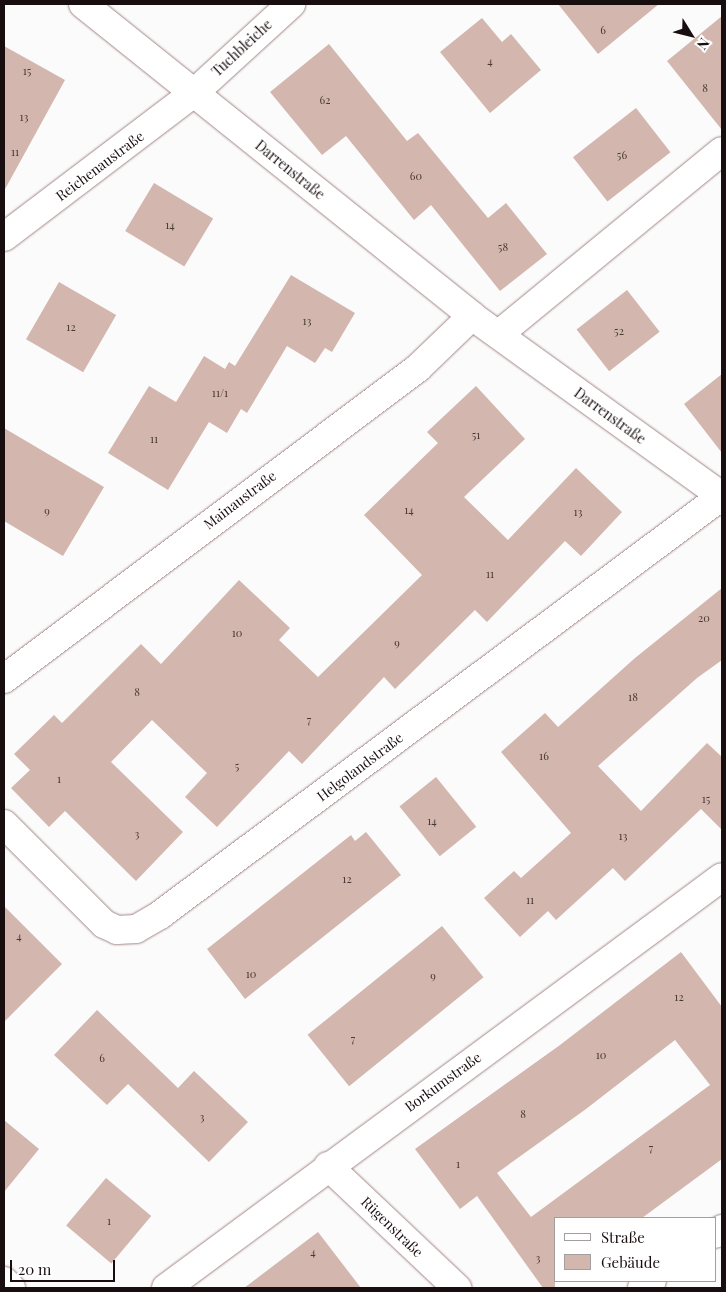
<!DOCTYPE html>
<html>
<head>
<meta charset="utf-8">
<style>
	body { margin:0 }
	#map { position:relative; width:726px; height:1292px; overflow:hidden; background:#fbfbfb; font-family:"Playfair Display",serif }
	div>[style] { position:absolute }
	.building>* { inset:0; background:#d3b6ad; transform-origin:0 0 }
	.roads { filter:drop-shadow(0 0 1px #a38687) drop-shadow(0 0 1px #a38687) }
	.minor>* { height:28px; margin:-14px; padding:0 14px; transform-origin:14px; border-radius:14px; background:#fff }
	span { translate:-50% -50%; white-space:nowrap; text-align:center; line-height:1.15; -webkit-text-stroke:4px #fff; paint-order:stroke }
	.number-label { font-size:11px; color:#483836 }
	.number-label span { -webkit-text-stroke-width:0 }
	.street-label { font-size:14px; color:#190e0f }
	.frame { position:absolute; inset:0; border:5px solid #190e0f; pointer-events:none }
	.legend { position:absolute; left:554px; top:1217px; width:162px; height:65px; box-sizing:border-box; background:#fff; border:1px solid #a39f9f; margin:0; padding:6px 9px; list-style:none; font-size:15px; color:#190e0f }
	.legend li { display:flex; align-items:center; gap:10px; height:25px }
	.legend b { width:25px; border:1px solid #a39f9f }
	.north { position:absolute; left:666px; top:10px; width:50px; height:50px; -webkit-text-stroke:4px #fff; paint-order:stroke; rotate:126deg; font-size:14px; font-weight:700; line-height:20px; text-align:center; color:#190e0f }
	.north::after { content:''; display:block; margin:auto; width:18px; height:22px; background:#190e0f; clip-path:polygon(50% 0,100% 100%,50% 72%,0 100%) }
	.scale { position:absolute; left:10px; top:1260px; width:105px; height:22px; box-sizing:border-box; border:2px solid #190e0f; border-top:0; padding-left:6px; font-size:15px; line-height:18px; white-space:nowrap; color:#190e0f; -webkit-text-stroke:4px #fff; paint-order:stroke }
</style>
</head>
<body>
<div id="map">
	<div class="building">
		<i style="clip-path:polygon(558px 4px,659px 4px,598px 54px)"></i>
		<i style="clip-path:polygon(722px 16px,722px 130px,667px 61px)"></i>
		<i style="clip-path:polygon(482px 18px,502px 42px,511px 34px,541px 70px,490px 113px,440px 52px)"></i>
		<i style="clip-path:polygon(329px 44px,407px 141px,418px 133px,488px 218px,506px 203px,547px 254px,500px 291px,431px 205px,414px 220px,346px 136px,322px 155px,270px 92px)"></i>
		<i style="clip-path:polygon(4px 46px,65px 80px,4px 191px)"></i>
		<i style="left:636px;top:108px;width:56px;height:80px;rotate:52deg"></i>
		<i style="left:154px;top:183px;width:69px;height:56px;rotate:31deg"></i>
		<i style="clip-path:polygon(291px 275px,355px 313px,332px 352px,325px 348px,315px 363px,287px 346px,247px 413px,241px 409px,227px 433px,209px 422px,168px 490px,108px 453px,149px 386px,176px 402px,204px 356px,225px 369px,229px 362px,235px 366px)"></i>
		<i style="left:59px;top:282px;width:66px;height:66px;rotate:30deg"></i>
		<i style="left:627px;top:290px;width:53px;height:64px;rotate:52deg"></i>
		<i style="clip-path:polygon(722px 374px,722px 453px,684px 404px)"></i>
		<i style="clip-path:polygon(476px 386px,525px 439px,464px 497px,508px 540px,576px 468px,622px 512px,581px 556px,565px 541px,487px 622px,475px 610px,395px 689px,384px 677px,302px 764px,289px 751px,217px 827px,185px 797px,207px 773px,152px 720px,111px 762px,183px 832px,136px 881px,65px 811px,49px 827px,11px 788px,30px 770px,14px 754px,54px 715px,62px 723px,141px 644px,161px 664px,239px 580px,290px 628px,279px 640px,318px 677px,422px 575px,364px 515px,438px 443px,427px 432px)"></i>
		<i style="clip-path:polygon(4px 428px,104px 487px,63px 556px,4px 521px)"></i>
		<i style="clip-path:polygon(722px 588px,722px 660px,697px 678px,598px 766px,641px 811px,707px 743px,722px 757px,722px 830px,701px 809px,625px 881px,613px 868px,556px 920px,548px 911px,520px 937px,484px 898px,514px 871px,521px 878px,571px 833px,501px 752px,545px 713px,558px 727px,635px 658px)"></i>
		<i style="left:436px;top:777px;width:64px;height:47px;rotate:51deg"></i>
		<i style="clip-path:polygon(366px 832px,401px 875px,245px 999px,207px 949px,351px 835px,355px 841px)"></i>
		<i style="clip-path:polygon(4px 906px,62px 964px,4px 1022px)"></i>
		<i style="left:442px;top:926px;width:66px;height:173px;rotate:51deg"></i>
		<i style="clip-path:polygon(evenodd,681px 952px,722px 1007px,722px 1159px,642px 1218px,555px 1218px,555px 1288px,543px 1288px,477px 1196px,460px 1209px,415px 1149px,560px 1045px,681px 952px,675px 1040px,710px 1085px,531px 1217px,497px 1173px,586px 1109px,675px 1040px)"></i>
		<i style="clip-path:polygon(97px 1010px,178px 1088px,194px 1071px,248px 1122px,209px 1162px,128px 1084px,107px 1105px,54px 1055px)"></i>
		<i style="clip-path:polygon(4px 1120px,39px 1149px,4px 1192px)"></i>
		<i style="left:106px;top:1178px;width:59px;height:62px;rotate:40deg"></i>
		<i style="clip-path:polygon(318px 1232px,361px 1288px,244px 1288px)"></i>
	</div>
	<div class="roads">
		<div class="minor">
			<i style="left:83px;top:4px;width:499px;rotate:38.7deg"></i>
			<i style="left:472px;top:316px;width:308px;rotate:35.8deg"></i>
			<i style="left:4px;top:237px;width:238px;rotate:-37.2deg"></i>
			<i style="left:194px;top:93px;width:132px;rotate:-42.5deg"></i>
			<i style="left:499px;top:334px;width:288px;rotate:-39.4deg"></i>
			<i style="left:4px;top:679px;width:518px;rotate:-36.91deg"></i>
			<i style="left:418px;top:368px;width:75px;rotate:-43.9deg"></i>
			<i style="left:4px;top:824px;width:141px;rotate:45deg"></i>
			<i style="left:104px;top:924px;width:14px;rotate:25deg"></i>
			<i style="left:117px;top:930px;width:19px;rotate:-3deg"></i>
			<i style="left:136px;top:929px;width:28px;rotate:-30deg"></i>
			<i style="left:160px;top:915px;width:701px;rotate:-36.71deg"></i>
			<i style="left:328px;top:1166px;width:178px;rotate:43.4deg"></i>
			<i style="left:715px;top:1234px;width:9px;rotate:-36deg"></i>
			<i style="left:4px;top:1281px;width:10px;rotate:45deg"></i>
			<i style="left:166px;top:1288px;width:691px;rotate:-36.47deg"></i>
			<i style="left:642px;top:1288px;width:12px;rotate:-35deg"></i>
		</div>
	</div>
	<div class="number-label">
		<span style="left:603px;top:30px">6</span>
		<span style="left:490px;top:61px">4</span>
		<span style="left:27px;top:71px">15</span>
		<span style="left:705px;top:88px">8</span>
		<span style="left:325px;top:100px">62</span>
		<span style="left:24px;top:117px">13</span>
		<span style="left:15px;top:152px">11</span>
		<span style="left:622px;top:155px">56</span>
		<span style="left:416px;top:176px">60</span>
		<span style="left:170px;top:225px">14</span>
		<span style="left:503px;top:247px">58</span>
		<span style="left:307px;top:321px">13</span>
		<span style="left:71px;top:327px">12</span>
		<span style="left:619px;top:331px">52</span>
		<span style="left:220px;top:393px">11/1</span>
		<span style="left:476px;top:435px">51</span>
		<span style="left:154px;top:439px">11</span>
		<span style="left:409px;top:510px">14</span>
		<span style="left:47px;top:511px">9</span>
		<span style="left:578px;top:512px">13</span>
		<span style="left:490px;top:574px">11</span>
		<span style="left:704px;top:618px">20</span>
		<span style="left:237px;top:633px">10</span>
		<span style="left:397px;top:643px">9</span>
		<span style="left:137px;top:692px">8</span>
		<span style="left:633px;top:697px">18</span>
		<span style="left:309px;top:720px">7</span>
		<span style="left:544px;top:756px">16</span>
		<span style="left:237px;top:766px">5</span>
		<span style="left:59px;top:779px">1</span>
		<span style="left:706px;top:799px">15</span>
		<span style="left:432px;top:821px">14</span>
		<span style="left:137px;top:834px">3</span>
		<span style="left:623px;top:836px">13</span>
		<span style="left:347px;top:879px">12</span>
		<span style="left:530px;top:900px">11</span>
		<span style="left:19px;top:936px">4</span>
		<span style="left:251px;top:974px">10</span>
		<span style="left:433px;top:976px">9</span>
		<span style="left:679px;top:997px">12</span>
		<span style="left:353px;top:1039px">7</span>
		<span style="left:601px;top:1055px">10</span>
		<span style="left:102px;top:1058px">6</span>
		<span style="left:523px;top:1114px">8</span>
		<span style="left:202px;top:1117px">3</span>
		<span style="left:651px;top:1148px">7</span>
		<span style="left:458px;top:1164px">1</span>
		<span style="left:109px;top:1221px">1</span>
		<span style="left:313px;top:1252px">4</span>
		<span style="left:538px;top:1258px">3</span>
	</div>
	<div class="street-label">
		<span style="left:242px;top:48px;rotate:-43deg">Tuchbleiche</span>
		<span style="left:100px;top:166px;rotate:-37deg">Reichenaustraße</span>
		<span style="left:290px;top:170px;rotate:39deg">Darrenstraße</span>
		<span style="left:610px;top:416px;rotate:36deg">Darrenstraße</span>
		<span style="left:240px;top:500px;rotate:-37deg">Mainaustraße</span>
		<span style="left:360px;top:767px;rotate:-37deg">Helgolandstraße</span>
		<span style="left:443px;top:1082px;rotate:-36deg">Borkumstraße</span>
		<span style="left:392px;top:1227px;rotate:44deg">Rügenstraße</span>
	</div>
	<div class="frame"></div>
	<ul class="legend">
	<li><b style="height:6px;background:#fff"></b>Straße</li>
	<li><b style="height:14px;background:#d3b6ad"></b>Gebäude</li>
	</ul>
	<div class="north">N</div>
	<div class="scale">20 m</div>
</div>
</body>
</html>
